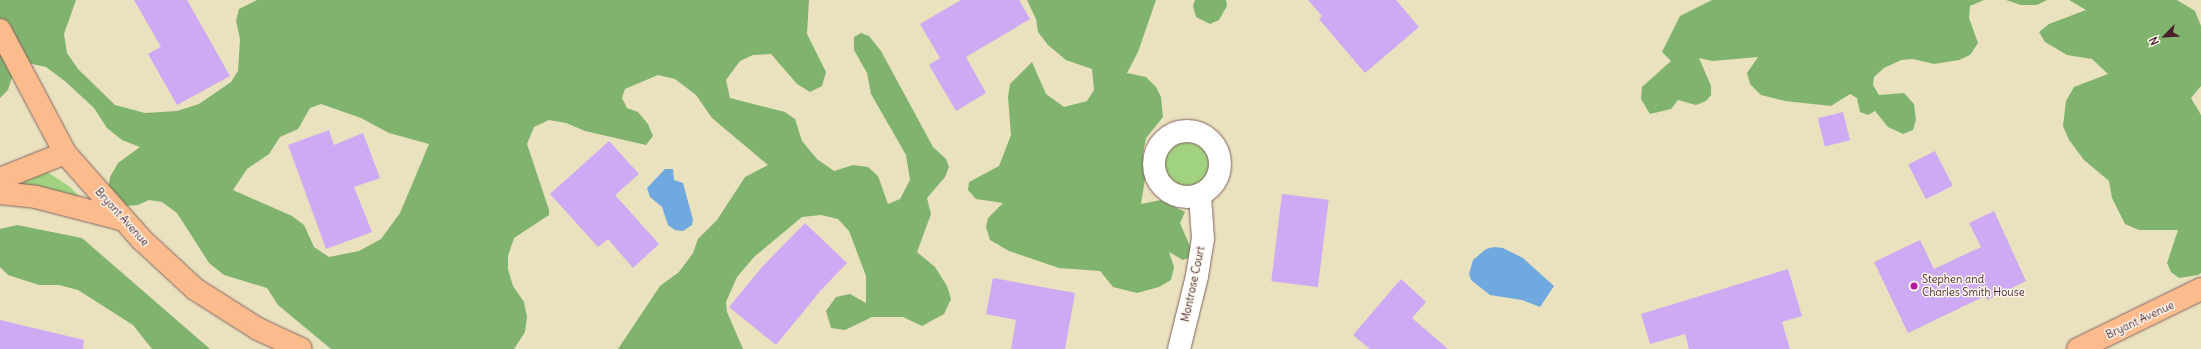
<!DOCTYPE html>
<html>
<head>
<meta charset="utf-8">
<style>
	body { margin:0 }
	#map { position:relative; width:2201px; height:349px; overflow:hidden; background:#eae1bf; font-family:Delius,sans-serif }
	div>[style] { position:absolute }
	.green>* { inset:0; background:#a1d280 }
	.round { border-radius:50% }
	.forest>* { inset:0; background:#80b46e }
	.water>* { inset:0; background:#70a9e0 }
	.building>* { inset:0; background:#cdaaf3; transform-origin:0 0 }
	.roads { filter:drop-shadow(0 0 1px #82635f) drop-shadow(0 0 1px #82635f) }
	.minor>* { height:22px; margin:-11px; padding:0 11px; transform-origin:11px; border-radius:11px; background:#fff }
	.minor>.ring { margin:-11px; padding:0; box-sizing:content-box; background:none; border:22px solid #fff; border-radius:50% }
	.major>* { height:22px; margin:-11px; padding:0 11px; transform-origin:11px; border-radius:11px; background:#fbbb8d }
	.dots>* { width:11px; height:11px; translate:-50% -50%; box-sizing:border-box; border:2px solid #fbf7ec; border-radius:50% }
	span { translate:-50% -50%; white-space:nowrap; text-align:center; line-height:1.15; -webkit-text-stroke:3px #fbf7ec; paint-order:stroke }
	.street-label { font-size:11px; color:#4a1f2b }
	.poi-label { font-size:11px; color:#4a1f2b }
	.left { translate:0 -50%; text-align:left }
	.north { position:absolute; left:2145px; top:16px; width:40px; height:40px; -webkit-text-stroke:3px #fbf7ec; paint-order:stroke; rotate:245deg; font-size:11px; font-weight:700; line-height:16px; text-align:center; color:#4a1f2b }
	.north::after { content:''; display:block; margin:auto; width:14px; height:18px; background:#4a1f2b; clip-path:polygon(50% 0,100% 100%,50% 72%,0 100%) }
</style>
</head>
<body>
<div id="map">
	<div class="green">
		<i class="round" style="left:1158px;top:137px;width:56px;height:56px"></i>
		<i style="clip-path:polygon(46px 171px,70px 187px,86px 203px,0 189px)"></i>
	</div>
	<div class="forest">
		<i style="clip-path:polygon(evenodd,0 0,76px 0,64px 34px,67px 53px,78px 69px,115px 105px,145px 113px,177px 111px,199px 104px,231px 82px,238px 71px,240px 39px,236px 21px,239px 9px,257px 0,809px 0,807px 34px,826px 72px,822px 86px,810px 92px,797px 84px,771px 54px,753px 55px,740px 61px,726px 80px,730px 98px,785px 112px,795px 119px,802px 141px,817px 159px,834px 171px,853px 165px,868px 167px,878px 176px,888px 204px,900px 199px,910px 180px,906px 155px,871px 94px,867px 73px,854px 50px,854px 37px,861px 33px,869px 36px,881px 51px,933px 147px,946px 159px,949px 167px,945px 177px,927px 198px,931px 214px,917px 252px,935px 267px,947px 286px,951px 299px,944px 314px,922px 326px,903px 317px,872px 317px,845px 330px,831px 328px,826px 311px,836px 297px,850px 294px,866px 303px,866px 276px,849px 231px,838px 219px,821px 215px,802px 217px,754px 257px,737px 277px,726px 302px,727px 312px,743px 349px,618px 349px,660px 286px,679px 272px,693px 253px,698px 239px,717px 220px,745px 177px,768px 165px,712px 118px,696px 95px,675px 79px,658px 75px,625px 89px,622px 98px,627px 108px,638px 112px,648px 124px,653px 136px,646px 145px,585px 131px,566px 123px,549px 120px,534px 127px,527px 144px,549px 210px,549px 215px,514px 238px,508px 256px,508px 269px,513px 286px,524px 302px,527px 317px,525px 332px,514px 349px,331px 349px,278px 305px,267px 288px,224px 275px,209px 263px,177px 213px,162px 202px,149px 200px,138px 205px,124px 206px,108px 190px,110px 177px,118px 163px,140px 147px,122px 140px,107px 128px,94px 108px,66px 82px,46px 67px,28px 63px,12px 77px,8px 90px,0 98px,0 0,321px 104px,361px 118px,389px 133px,429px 144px,400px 213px,381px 239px,359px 251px,329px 257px,314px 247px,304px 225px,292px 216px,233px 190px,247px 169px,269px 154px,280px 137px,298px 129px,310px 108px,321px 104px)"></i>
		<i style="clip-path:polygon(1027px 0,1156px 0,1138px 52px,1127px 73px,1146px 77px,1156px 87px,1161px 97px,1163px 117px,1146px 138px,1143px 154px,1146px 173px,1141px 204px,1161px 200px,1185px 212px,1180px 223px,1192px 251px,1190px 257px,1183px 260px,1169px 252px,1174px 267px,1171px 280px,1159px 287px,1137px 293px,1113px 287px,1100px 271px,1059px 268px,1009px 251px,990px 240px,986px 227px,988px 218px,1003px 203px,976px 199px,968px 190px,969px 182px,999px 166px,1011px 135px,1008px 97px,1010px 84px,1032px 62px,1046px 94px,1064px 107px,1087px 101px,1094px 90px,1092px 69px,1066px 60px,1048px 45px,1038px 32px,1036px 19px)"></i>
		<i style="clip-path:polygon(1195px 0,1226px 0,1227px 6px,1219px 20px,1210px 24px,1196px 17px,1193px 6px)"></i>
		<i style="clip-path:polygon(1712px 0,1984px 0,1970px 6px,1969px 18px,1978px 43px,1970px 55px,1959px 60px,1934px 64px,1913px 59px,1901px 60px,1884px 68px,1874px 77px,1873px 85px,1879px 95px,1904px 93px,1914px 104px,1916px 120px,1913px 130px,1903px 134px,1888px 127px,1875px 111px,1868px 115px,1860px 112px,1857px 98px,1850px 94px,1831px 106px,1785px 101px,1761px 95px,1750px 84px,1747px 73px,1758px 57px,1712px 61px,1699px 58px,1711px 86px,1711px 95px,1706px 101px,1696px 105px,1678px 100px,1671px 109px,1650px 114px,1641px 99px,1642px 87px,1671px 61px,1662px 52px,1680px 16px)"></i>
		<i style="clip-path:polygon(2006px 0,2047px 0,2037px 5px,2021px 5px)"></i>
		<i style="clip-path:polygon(2069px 0,2177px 0,2195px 11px,2201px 26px,2201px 86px,2191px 98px,2201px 115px,2201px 273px,2198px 275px,2179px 278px,2171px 272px,2167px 263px,2178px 230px,2139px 230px,2125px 224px,2112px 198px,2109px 181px,2084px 160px,2069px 140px,2063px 126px,2066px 101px,2074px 87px,2108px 74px,2092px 59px,2067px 55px,2045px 42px,2039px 32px,2049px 24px,2086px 10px)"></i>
		<i style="clip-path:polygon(17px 225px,82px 238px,210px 349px,152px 349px,133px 325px,78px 290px,59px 285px,39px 285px,8px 275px,0 267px,0 229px)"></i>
	</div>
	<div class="water">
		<i style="clip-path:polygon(665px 169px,673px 169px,674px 180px,683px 183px,693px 220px,692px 225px,683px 231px,675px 230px,668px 225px,662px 207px,650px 197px,647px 188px)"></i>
		<i style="clip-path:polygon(1494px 247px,1503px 248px,1523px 258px,1554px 286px,1540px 307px,1522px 300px,1490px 295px,1471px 280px,1469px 274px,1473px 260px,1486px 249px)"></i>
	</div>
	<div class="building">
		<i style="clip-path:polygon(134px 0,187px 0,230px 76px,177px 105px,148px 54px,161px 47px)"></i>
		<i style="clip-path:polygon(961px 0,1019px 0,1030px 19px,966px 57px,986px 93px,956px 111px,929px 65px,940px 58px,920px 24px)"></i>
		<i style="clip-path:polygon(1308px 0,1396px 0,1419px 27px,1365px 73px,1319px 19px,1322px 16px)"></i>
		<i style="left:1843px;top:112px;width:29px;height:26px;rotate:76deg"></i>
		<i style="clip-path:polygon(329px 130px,334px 145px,363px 133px,380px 178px,354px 187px,372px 232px,326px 249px,288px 145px)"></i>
		<i style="clip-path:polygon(609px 141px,639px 174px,615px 195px,659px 244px,633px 268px,608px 239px,598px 247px,550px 194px)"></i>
		<i style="left:1935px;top:151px;width:39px;height:30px;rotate:63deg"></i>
		<i style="left:1282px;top:194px;width:47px;height:88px;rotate:7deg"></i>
		<i style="clip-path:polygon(1994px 211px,2026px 281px,1987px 300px,1985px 296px,1908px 333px,1874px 262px,1920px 240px,1934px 269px,1981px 247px,1969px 223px)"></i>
		<i style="clip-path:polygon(805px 223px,847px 263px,821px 290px,776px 345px,729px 307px,762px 267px)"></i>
		<i style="clip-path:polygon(1788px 269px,1802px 316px,1782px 322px,1790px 349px,1689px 349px,1685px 334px,1650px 344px,1641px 314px)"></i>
		<i style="clip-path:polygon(993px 278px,1075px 293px,1065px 349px,1011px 349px,1016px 320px,986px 314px)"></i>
		<i style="clip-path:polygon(1401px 279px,1426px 302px,1412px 318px,1448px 349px,1370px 349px,1353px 335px)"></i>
		<i style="clip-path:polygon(0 320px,84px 340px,83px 349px,0 349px)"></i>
	</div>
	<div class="roads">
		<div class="minor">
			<i class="ring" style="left:1154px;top:131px;width:44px;height:44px"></i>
			<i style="left:1179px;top:349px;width:75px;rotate:-76.1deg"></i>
			<i style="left:1197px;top:276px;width:37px;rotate:-81deg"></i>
			<i style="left:1203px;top:239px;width:44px;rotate:-93.9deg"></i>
		</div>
		<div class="major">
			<i style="left:0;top:30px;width:139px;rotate:62.1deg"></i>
			<i style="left:65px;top:153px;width:115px;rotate:48.5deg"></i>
			<i style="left:141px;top:239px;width:74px;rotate:42.8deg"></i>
			<i style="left:195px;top:289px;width:75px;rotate:32.4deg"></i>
			<i style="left:258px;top:329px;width:47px;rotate:24.9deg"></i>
			<i style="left:0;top:179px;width:70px;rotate:-21.8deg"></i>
			<i style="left:0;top:193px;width:36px;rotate:6deg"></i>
			<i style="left:36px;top:197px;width:91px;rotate:14.6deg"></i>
			<i style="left:2078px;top:349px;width:137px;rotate:-26deg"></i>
		</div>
	</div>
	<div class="dots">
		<i style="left:1914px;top:286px;background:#b5179e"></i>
	</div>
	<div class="street-label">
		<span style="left:122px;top:217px;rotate:48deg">Bryant Avenue</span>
		<span style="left:1193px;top:284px;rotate:-78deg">Montrose Court</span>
		<span style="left:2140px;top:320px;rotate:-25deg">Bryant Avenue</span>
	</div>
	<div class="poi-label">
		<span class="left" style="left:1922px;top:286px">Stephen and<br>Charles Smith House</span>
	</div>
	<div class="north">N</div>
</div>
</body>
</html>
